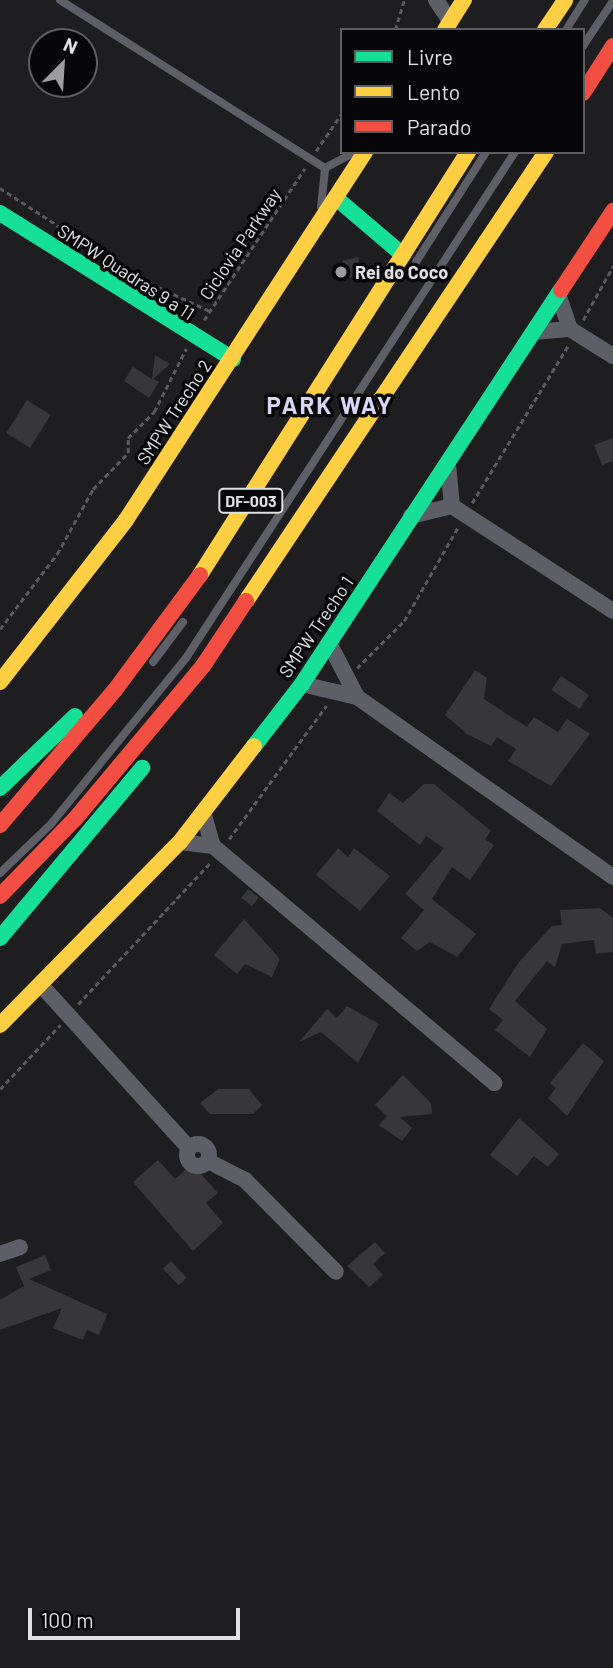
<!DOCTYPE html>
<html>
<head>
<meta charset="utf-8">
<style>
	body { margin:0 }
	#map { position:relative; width:613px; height:1668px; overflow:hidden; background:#1e1e21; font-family:Barlow,sans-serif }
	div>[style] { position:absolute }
	.building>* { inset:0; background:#373739; transform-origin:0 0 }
	.path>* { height:2.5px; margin-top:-1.25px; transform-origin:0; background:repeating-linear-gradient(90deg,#5a5a5e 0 5px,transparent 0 8.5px) }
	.lane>* { height:8px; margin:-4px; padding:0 4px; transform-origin:4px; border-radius:4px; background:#5d5e66 }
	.street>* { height:16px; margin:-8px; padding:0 8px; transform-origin:8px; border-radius:8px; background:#5d5e66 }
	.street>.ring { margin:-8px; padding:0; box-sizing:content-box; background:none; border:16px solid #5d5e66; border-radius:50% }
	.fast>* { height:16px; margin:-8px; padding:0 8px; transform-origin:8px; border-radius:8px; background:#16e098 }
	.slow>* { height:16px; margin:-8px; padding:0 8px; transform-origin:8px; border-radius:8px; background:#ffcf43 }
	.jam>* { height:16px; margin:-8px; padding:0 8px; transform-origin:8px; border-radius:8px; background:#f24e42 }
	.dots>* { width:19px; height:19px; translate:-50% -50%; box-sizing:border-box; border:4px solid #07070a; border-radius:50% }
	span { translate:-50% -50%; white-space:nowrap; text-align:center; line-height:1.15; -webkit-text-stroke:7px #07070a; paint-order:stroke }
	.shield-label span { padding:2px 5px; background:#07070a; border:2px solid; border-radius:5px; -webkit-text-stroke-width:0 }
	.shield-label { font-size:16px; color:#e0e1e4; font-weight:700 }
	.street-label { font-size:18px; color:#e0e1e4 }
	.poi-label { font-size:18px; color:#e0e1e4; font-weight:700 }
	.left { translate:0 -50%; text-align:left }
	.district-label { font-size:24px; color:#d6d7f4; font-weight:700; letter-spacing:2px }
	.legend { position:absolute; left:340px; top:28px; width:245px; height:126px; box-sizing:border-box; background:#07070a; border:2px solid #5e5e61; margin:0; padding:9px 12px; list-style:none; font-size:21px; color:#e0e1e4 }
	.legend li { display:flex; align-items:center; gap:14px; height:35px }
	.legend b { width:35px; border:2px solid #5e5e61 }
	.north { position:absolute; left:28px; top:28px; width:70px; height:70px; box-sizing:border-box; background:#07070a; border:2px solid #5e5e61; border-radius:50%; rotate:24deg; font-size:19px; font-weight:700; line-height:28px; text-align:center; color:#e0e1e4 }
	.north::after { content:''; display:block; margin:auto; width:24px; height:32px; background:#9c9da0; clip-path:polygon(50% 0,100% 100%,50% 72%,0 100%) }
	.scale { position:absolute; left:28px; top:1608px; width:212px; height:32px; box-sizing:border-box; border:4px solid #e0e1e4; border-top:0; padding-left:9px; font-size:21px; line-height:24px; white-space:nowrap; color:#e0e1e4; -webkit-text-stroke:5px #07070a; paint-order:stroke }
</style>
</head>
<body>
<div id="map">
	<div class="building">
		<i style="left:358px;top:257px;width:18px;height:16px;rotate:77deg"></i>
		<i style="clip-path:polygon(155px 355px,170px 364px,153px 379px,159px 382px,149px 398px,124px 381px,133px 367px,152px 379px)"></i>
		<i style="left:27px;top:400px;width:28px;height:39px;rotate:32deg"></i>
		<i style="clip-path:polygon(613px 438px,613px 461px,602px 465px,594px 445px)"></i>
		<i style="clip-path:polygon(475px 670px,487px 678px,484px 699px,527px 727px,534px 717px,558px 732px,567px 719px,590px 734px,551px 786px,508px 761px,516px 749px,497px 737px,491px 746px,467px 734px,445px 715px)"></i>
		<i style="left:561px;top:676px;width:34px;height:17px;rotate:34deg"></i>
		<i style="clip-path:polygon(424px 784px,434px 784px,491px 831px,485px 839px,494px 845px,470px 880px,452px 867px,432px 899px,476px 934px,457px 957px,430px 942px,417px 951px,401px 938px,424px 910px,405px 894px,444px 848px,426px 836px,420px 845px,377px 811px,389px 793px,403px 803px)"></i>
		<i style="clip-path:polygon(338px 848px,348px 857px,354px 848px,390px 876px,360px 911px,316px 875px)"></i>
		<i style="left:248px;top:889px;width:14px;height:11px;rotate:39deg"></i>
		<i style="clip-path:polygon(600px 908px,613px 918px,613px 952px,596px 954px,594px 940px,562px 944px,555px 967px,547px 961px,515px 1001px,547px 1029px,530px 1057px,495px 1030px,503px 1020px,489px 1009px,519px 962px,552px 926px,562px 925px,560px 910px)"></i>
		<i style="clip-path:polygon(244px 919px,280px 959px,272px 977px,245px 964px,237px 974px,214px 955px)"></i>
		<i style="clip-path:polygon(347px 1006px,379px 1024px,358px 1063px,321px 1032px,299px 1042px,327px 1009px,337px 1018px)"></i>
		<i style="clip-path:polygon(583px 1043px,604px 1061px,567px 1116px,548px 1098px,556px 1088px,550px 1083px)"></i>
		<i style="clip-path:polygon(403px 1075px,431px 1103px,432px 1114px,400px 1117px,412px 1128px,402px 1141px,379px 1125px,387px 1116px,375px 1105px)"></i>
		<i style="clip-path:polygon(218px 1089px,249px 1089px,262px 1105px,253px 1114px,210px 1114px,200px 1103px)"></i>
		<i style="clip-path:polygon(519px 1118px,559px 1154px,548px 1167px,534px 1156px,517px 1176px,490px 1155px)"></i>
		<i style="clip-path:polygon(158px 1160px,175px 1179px,192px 1164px,218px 1193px,206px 1203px,223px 1223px,193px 1251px,133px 1182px)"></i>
		<i style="clip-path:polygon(375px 1242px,385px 1253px,373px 1264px,383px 1275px,369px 1287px,347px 1266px)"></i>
		<i style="clip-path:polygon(45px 1255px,51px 1270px,29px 1279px,107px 1314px,99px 1335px,87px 1330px,83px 1340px,53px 1328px,62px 1308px,0 1330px,0 1300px,24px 1286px,16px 1267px)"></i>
		<i style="left:171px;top:1261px;width:23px;height:11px;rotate:47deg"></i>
	</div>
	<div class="path">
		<i style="left:395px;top:30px;width:31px;rotate:-73deg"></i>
		<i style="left:316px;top:151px;width:46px;rotate:-55.6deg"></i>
		<i style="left:0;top:188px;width:121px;rotate:32.9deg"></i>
		<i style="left:143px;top:280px;width:74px;rotate:24.8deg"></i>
		<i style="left:204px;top:320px;width:182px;rotate:-56.4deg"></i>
		<i style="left:583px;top:320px;width:62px;rotate:-60.9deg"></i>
		<i style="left:472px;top:503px;width:186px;rotate:-58.6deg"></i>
		<i style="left:0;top:629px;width:94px;rotate:-52.8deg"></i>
		<i style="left:57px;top:554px;width:74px;rotate:-61deg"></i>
		<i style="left:93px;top:489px;width:50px;rotate:-45.8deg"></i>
		<i style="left:128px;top:453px;width:15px;rotate:-90deg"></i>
		<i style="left:128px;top:438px;width:37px;rotate:-45deg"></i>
		<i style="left:154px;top:412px;width:71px;rotate:-63.1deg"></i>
		<i style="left:357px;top:668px;width:66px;rotate:-45deg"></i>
		<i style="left:404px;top:621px;width:108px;rotate:-60.1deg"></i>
		<i style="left:229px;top:839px;width:165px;rotate:-53.9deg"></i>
		<i style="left:78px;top:1004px;width:193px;rotate:-46.9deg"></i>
		<i style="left:0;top:1089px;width:88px;rotate:-46.8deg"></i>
	</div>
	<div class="lane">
		<i style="left:60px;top:0;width:314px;rotate:32.4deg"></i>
		<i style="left:566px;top:30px;width:36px;rotate:-58deg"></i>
		<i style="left:583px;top:46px;width:54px;rotate:-56.3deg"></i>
		<i style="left:321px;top:207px;width:39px;rotate:-84deg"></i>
		<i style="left:325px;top:168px;width:34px;rotate:-28deg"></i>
		<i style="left:416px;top:262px;width:130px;rotate:-57.5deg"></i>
		<i style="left:153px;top:662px;width:50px;rotate:-53.1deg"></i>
		<i style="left:0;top:873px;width:71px;rotate:-43.9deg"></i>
		<i style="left:51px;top:824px;width:214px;rotate:-50.9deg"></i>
		<i style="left:186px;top:658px;width:604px;rotate:-56.97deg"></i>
	</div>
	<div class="street">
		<i style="left:436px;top:0;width:25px;rotate:56deg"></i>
		<i style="left:558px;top:294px;width:37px;rotate:71deg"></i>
		<i style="left:570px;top:329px;width:51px;rotate:32.1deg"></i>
		<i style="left:534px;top:332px;width:36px;rotate:-5deg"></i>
		<i style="left:448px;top:464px;width:42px;rotate:84.6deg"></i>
		<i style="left:452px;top:506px;width:192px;rotate:33.1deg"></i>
		<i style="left:411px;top:516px;width:42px;rotate:-13.7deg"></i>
		<i style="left:329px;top:643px;width:61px;rotate:62.6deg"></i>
		<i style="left:302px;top:684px;width:57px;rotate:13.3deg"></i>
		<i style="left:357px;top:697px;width:313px;rotate:35.1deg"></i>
		<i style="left:203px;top:812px;width:35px;rotate:74deg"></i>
		<i style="left:213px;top:846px;width:368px;rotate:40.1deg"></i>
		<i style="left:180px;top:842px;width:33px;rotate:7deg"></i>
		<i style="left:41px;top:985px;width:220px;rotate:47.8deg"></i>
		<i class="ring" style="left:187px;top:1144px;width:6px;height:6px"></i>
		<i style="left:208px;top:1161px;width:42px;rotate:27.2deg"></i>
		<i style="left:245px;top:1180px;width:129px;rotate:45.3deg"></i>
		<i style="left:0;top:1254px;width:21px;rotate:-19deg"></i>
	</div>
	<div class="fast">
		<i style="left:336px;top:198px;width:88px;rotate:40.4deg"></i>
		<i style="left:0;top:213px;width:275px;rotate:32.1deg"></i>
		<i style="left:254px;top:746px;width:78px;rotate:-52.3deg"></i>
		<i style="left:302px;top:684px;width:472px;rotate:-56.7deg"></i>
		<i style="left:0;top:788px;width:104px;rotate:-43.8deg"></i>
		<i style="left:0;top:938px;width:222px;rotate:-50.1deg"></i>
	</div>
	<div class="slow">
		<i style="left:445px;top:30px;width:36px;rotate:-58deg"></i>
		<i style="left:545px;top:30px;width:36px;rotate:-56deg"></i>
		<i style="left:200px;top:575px;width:501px;rotate:-57.64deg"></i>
		<i style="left:246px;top:601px;width:540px;rotate:-56.25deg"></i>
		<i style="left:0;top:682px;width:205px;rotate:-52.1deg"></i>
		<i style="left:126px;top:520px;width:439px;rotate:-57deg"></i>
		<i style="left:0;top:1025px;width:257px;rotate:-45.5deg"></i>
		<i style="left:180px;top:842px;width:121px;rotate:-52.4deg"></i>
	</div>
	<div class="jam">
		<i style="left:583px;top:93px;width:56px;rotate:-57.4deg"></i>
		<i style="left:561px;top:290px;width:95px;rotate:-56.6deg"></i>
		<i style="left:0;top:825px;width:177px;rotate:-49.6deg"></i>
		<i style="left:115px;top:690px;width:143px;rotate:-53.5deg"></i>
		<i style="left:0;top:896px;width:107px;rotate:-45.8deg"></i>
		<i style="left:75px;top:819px;width:199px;rotate:-50.1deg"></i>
		<i style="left:203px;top:666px;width:78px;rotate:-56.5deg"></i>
	</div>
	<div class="dots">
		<i style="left:341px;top:272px;background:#9c9da0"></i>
	</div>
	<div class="shield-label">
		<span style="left:251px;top:501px">DF-003</span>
	</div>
	<div class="street-label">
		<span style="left:240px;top:244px;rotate:-56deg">Ciclovia Parkway</span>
		<span style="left:126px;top:272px;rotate:33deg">SMPW Quadras 9 a 11</span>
		<span style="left:174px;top:412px;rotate:-57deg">SMPW Trecho 2</span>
		<span style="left:316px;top:627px;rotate:-56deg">SMPW Trecho 1</span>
	</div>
	<div class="poi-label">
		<span class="left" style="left:355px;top:272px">Rei do Coco</span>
	</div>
	<div class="district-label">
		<span style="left:330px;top:405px">PARK WAY</span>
	</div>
	<ul class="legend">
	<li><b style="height:9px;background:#16e098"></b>Livre</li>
	<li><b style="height:9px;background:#ffcf43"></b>Lento</li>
	<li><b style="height:9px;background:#f24e42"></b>Parado</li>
	</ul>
	<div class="north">N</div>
	<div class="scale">100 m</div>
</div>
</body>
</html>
